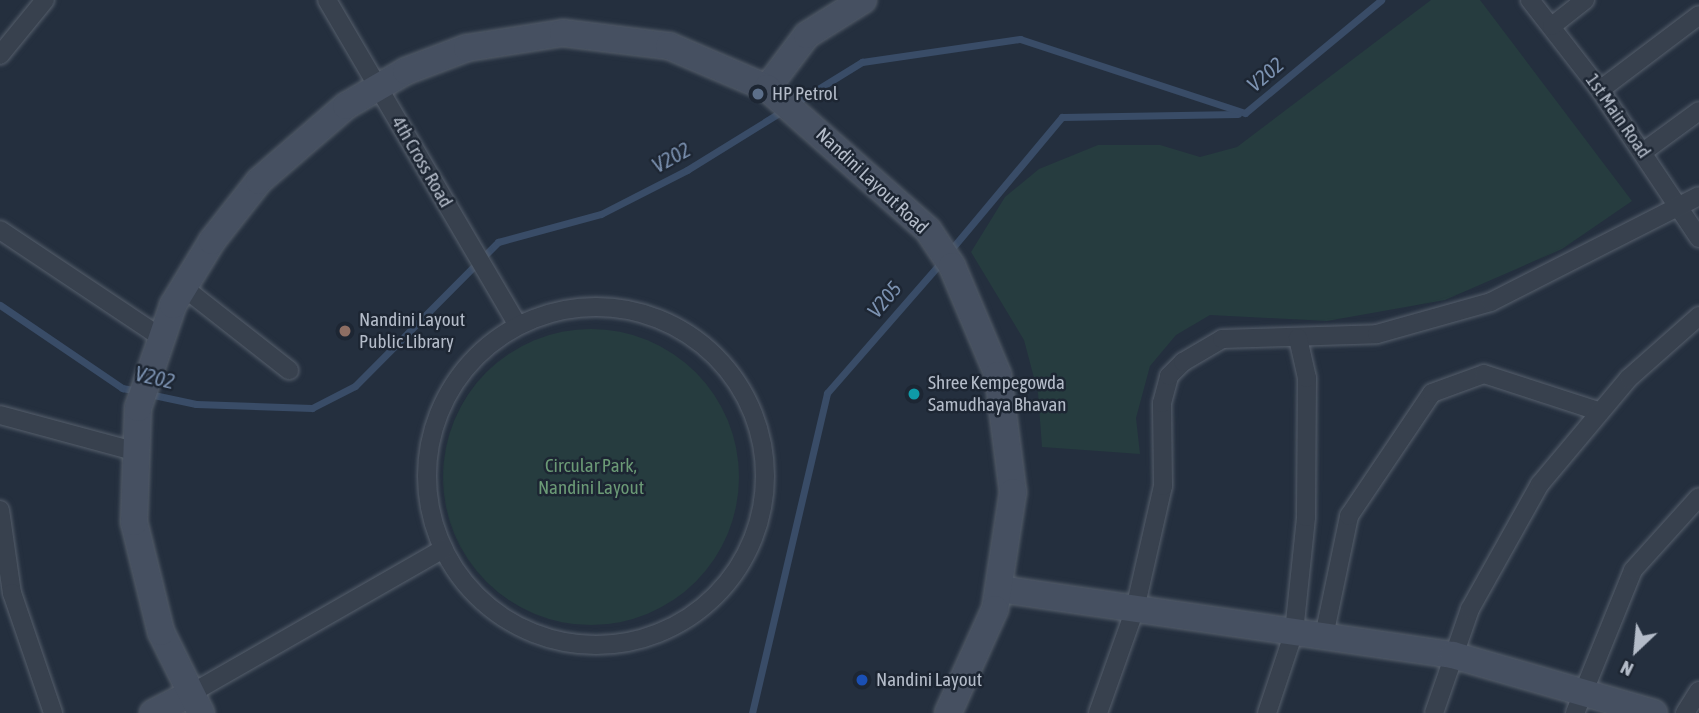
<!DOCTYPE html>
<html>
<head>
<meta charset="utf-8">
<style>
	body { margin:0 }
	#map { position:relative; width:1699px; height:713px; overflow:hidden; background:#242f3e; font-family:"Asap Condensed",sans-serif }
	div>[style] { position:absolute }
	.green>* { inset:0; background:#263c3f }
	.round { border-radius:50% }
	.stream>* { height:7px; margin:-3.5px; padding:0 3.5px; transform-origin:3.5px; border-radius:3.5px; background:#394c67 }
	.roads { filter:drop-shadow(0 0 2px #565f6c) drop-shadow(0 0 2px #565f6c) }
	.street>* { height:18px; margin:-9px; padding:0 9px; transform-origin:9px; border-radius:9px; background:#38414e }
	.street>.ring { margin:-9px; padding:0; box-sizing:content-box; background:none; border:18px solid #38414e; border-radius:50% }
	.secondary>* { height:26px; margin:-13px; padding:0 13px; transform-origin:13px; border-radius:13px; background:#465061 }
	.dots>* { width:19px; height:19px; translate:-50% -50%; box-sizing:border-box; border:4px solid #1d2633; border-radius:50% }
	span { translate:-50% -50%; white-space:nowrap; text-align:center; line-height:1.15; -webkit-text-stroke:5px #1d2633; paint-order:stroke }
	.poi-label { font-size:19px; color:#b4bcc9 }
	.left { translate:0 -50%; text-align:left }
	.street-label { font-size:19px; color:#b4bcc9 }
	.park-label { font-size:19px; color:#6b9a76 }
	.water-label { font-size:21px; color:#7c92b1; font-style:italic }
	.north { position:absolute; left:1601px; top:615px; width:70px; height:70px; -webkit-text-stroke:5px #1d2633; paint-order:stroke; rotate:206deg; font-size:19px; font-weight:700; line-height:28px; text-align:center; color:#b4bcc9 }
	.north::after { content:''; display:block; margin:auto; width:24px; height:32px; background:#b4bcc9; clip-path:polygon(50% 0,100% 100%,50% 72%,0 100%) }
</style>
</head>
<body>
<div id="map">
	<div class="green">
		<i style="clip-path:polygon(1431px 0,1480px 0,1632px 201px,1562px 249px,1445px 300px,1327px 321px,1210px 315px,1176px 335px,1150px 366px,1136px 418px,1140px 454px,1042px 447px,1038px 393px,1024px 340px,971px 252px,1005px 197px,1039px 169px,1098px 145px,1160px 145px,1200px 157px,1237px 147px)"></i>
		<i class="round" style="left:443px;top:329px;width:296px;height:296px"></i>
	</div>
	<div class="stream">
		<i style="left:949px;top:252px;width:176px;rotate:-50.1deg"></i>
		<i style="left:1062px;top:117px;width:176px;rotate:-1deg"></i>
		<i style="left:0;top:305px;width:148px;rotate:34.2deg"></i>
		<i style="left:122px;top:388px;width:16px;rotate:11deg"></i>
		<i style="left:149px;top:394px;width:48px;rotate:12deg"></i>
		<i style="left:196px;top:404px;width:116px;rotate:2deg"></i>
		<i style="left:312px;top:408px;width:48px;rotate:-27.1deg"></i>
		<i style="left:355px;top:386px;width:203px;rotate:-45.2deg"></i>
		<i style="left:498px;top:242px;width:107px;rotate:-15.2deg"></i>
		<i style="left:601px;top:214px;width:97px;rotate:-27.1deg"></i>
		<i style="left:687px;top:170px;width:206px;rotate:-31.7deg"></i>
		<i style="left:862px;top:62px;width:160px;rotate:-8.3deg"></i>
		<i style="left:1020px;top:39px;width:237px;rotate:18.2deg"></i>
		<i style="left:1245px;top:113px;width:177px;rotate:-39.7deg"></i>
		<i style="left:752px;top:713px;width:329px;rotate:-76.8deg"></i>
		<i style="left:827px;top:393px;width:175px;rotate:-48.9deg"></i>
	</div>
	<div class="roads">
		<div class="street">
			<i style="left:327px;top:0;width:377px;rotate:59.6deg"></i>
			<i style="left:1530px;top:0;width:114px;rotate:52.1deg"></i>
			<i style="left:1600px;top:90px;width:178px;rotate:56.2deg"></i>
			<i style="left:1552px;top:26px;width:42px;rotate:-38.2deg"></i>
			<i style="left:0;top:55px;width:71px;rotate:-50.7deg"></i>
			<i style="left:1600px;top:90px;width:124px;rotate:-37.1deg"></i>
			<i style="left:1643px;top:152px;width:69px;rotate:-36.2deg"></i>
			<i style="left:0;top:230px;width:191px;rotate:33.7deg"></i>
			<i style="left:183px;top:287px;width:135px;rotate:38.1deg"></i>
			<i class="ring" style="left:427px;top:307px;width:320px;height:320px"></i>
			<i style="left:0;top:415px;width:138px;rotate:15.1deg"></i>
			<i style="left:0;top:510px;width:84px;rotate:81.8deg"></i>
			<i style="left:12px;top:593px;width:127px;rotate:71.1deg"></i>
			<i style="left:1324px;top:636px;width:123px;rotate:-78.2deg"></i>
			<i style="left:1349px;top:516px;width:148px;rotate:-56deg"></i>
			<i style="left:1432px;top:393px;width:55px;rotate:-20.1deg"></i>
			<i style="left:1484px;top:374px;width:120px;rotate:18deg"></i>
			<i style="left:190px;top:694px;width:292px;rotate:-29.8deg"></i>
			<i style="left:1098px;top:713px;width:110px;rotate:-70.4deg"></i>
			<i style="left:1135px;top:609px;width:126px;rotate:-77.2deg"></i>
			<i style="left:1163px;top:486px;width:83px;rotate:-90.7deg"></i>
			<i style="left:1162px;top:403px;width:28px;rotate:-75deg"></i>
			<i style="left:1169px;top:376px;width:20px;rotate:-45deg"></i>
			<i style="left:1183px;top:362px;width:45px;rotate:-30.5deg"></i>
			<i style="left:1222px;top:339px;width:155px;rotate:-1.8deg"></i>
			<i style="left:1377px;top:334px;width:118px;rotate:-15.7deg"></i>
			<i style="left:1491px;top:302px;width:233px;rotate:-27deg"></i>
			<i style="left:1267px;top:713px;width:85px;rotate:-71.6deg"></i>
			<i style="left:1294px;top:632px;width:116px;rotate:-84deg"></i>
			<i style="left:1306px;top:517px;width:139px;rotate:-89.6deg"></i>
			<i style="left:1307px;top:378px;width:41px;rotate:-102.7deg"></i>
			<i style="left:1434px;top:713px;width:110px;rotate:-70.9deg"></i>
			<i style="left:1470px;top:609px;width:143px;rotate:-60.8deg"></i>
			<i style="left:1540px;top:484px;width:138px;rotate:-50deg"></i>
			<i style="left:1629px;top:378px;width:94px;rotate:-41.5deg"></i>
			<i style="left:1575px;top:713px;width:154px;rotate:-67.9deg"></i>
			<i style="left:1633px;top:570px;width:98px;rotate:-47.9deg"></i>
			<i style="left:1685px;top:713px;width:26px;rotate:-58deg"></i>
		</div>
		<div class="secondary">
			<i style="left:767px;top:88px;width:66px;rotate:-53deg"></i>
			<i style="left:807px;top:35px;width:66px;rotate:-32deg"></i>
			<i style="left:1000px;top:589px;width:458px;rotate:8.3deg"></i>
			<i style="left:1453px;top:655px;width:209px;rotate:16.1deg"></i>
			<i style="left:153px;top:713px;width:42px;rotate:-27.2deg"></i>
			<i style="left:201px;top:713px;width:90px;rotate:-116.3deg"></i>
			<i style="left:161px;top:632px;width:113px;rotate:-103.8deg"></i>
			<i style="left:134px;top:522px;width:114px;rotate:-88deg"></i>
			<i style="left:138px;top:408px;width:109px;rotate:-71.2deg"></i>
			<i style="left:173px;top:305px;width:75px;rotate:-58.6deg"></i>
			<i style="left:212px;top:241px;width:76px;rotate:-51.9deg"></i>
			<i style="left:259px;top:181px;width:115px;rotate:-40.8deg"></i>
			<i style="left:346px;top:106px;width:69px;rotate:-30.3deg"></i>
			<i style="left:406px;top:71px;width:65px;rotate:-20.7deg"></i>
			<i style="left:467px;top:48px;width:97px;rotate:-8.9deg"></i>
			<i style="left:563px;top:33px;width:107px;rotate:7deg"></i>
			<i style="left:669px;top:46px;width:107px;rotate:23.2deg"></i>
			<i style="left:767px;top:88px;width:215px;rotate:41.4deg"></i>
			<i style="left:928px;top:230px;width:43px;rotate:56.3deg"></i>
			<i style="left:952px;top:266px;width:118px;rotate:67.1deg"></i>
			<i style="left:998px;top:375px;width:118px;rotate:82.7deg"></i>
			<i style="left:1013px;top:492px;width:118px;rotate:98.7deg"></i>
			<i style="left:995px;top:609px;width:114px;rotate:114.3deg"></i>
		</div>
	</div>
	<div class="dots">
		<i style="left:758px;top:94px;background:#5c6f8a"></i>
		<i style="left:345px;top:331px;background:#8d6e63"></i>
		<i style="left:914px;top:394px;background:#0f9aa8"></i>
		<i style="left:862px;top:680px;background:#1a4fb4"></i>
	</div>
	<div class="poi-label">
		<span class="left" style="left:772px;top:94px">HP Petrol</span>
		<span class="left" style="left:359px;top:331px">Nandini Layout<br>Public Library</span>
		<span class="left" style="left:928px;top:394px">Shree Kempegowda<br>Samudhaya Bhavan</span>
		<span class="left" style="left:876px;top:680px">Nandini Layout</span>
	</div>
	<div class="street-label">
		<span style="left:1618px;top:116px;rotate:55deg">1st Main Road</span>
		<span style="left:422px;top:162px;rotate:60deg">4th Cross Road</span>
		<span style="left:872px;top:181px;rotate:43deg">Nandini Layout Road</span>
	</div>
	<div class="park-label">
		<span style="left:591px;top:477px">Circular Park,<br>Nandini Layout</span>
	</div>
	<div class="water-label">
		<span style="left:1265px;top:74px;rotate:-40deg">V202</span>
		<span style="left:671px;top:157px;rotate:-29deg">V202</span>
		<span style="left:884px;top:299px;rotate:-50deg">V205</span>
		<span style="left:155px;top:377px;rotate:13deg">V202</span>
	</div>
	<div class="north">N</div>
</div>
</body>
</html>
